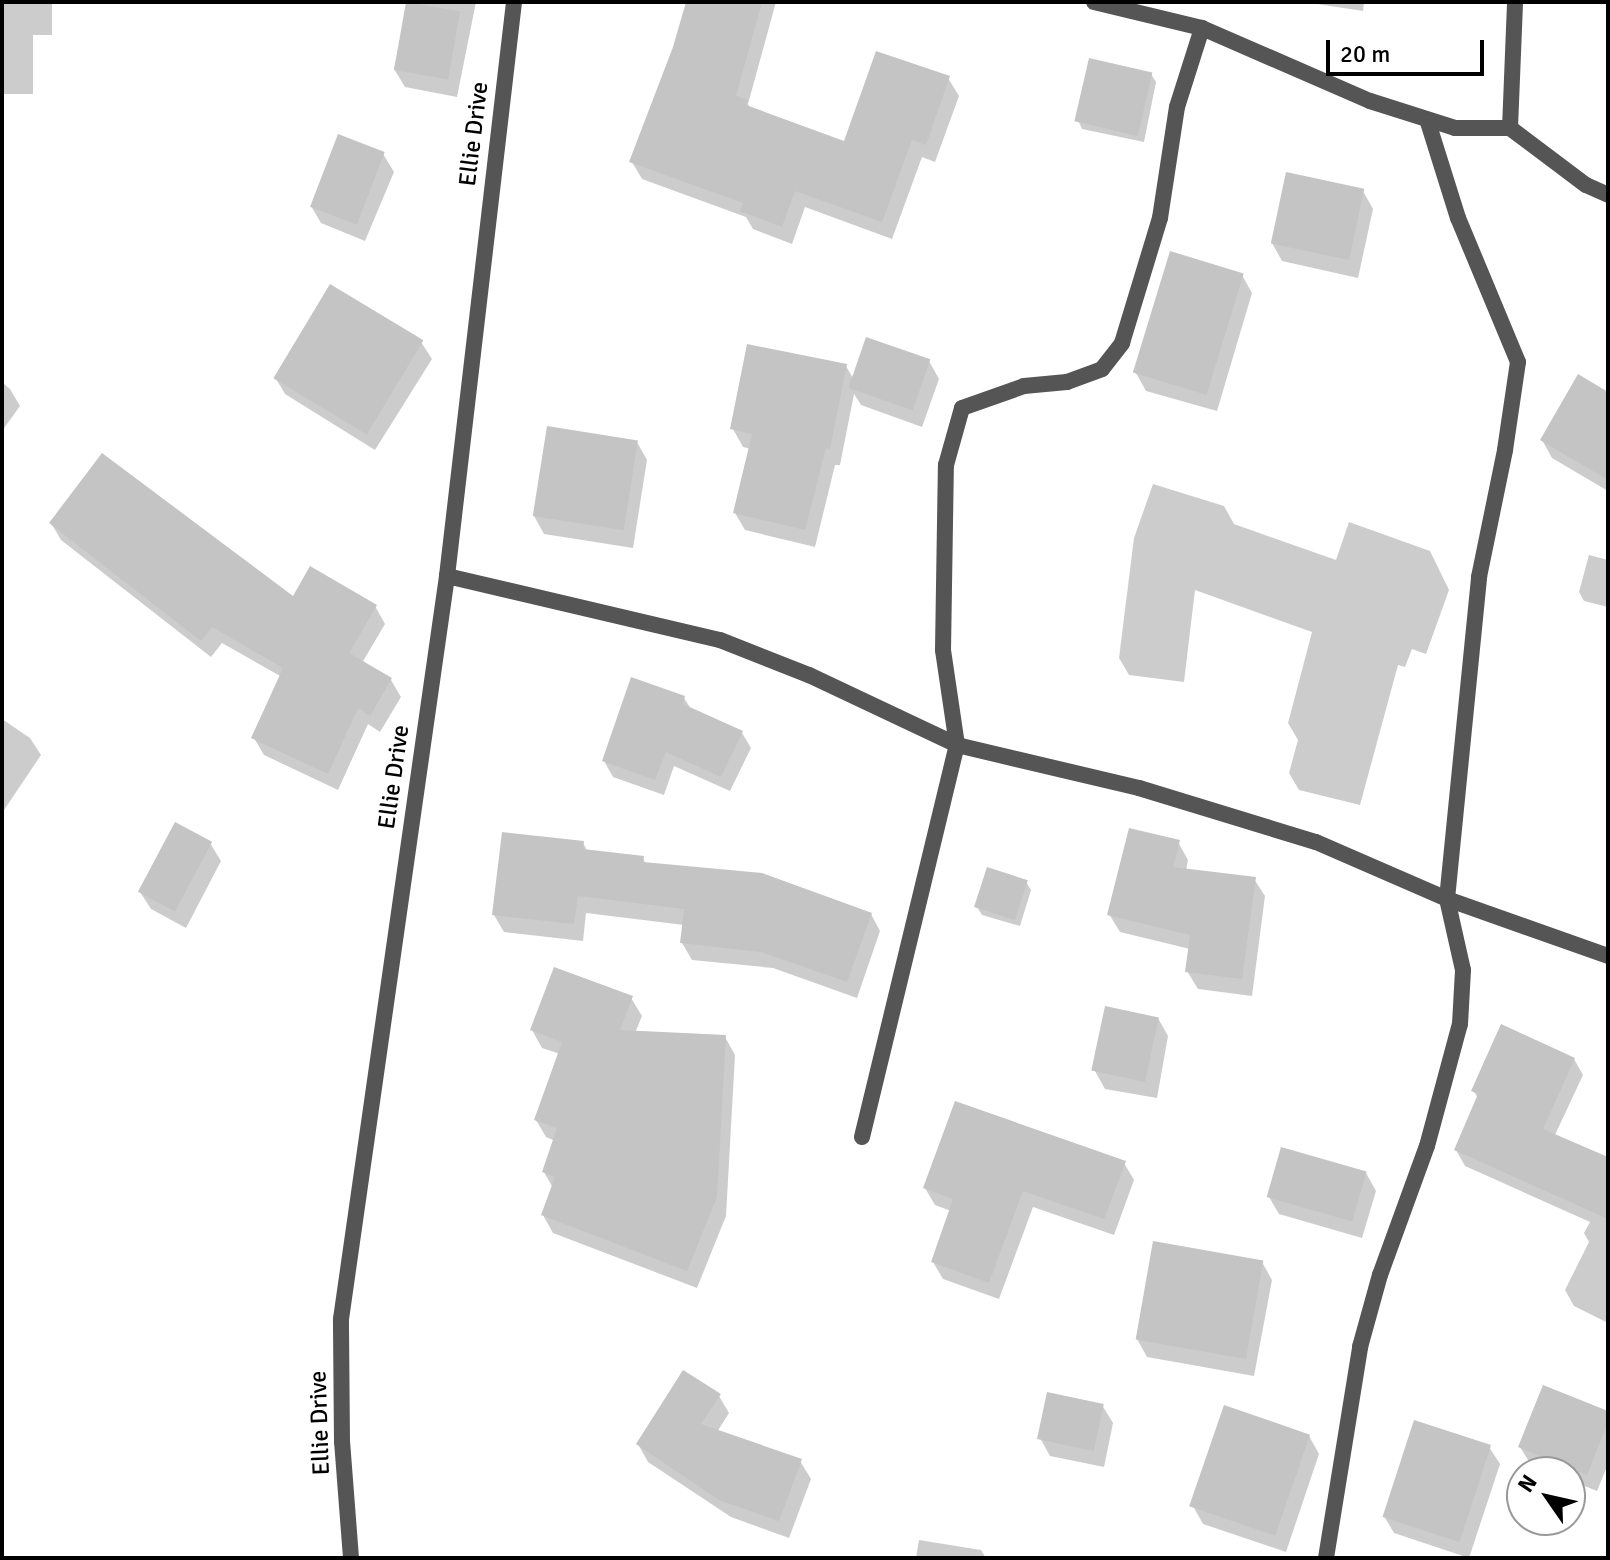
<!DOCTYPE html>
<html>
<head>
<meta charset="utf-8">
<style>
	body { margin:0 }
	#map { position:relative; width:1610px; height:1560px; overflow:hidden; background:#fff; font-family:Signika,sans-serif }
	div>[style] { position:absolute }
	.shadow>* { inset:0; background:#0003 }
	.building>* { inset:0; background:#c4c4c4; transform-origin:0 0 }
	.minor>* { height:16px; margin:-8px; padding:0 8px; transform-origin:8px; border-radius:8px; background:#555 }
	span { translate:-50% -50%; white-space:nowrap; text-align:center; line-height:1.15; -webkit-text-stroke:8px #fff; paint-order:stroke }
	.street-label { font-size:24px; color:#000 }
	.frame { position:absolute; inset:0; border:4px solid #000; pointer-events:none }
	.north { position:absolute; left:1506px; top:1456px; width:80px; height:80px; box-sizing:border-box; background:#fff; border:2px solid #999; border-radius:50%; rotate:304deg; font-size:22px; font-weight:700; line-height:32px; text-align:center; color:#000 }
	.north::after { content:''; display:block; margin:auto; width:28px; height:36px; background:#000; clip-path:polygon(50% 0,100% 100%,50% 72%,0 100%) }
	.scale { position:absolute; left:1326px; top:40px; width:158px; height:36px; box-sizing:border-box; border:4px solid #000; border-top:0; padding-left:10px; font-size:24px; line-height:28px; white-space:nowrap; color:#000; -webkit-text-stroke:6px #fff; paint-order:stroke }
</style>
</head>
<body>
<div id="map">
	<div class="shadow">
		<i style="clip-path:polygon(2px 2px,52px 2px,52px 35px,33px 35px,33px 94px,2px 94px)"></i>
		<i style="clip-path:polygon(408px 2px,476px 2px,457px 97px,405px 87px,394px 69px)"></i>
		<i style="clip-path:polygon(688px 2px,776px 2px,748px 104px,750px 109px,845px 143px,948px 78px,959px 96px,935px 162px,922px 157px,892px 239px,805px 207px,792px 244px,753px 229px,746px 217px,642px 179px,632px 162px,675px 47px)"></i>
		<i style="clip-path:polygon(1304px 2px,1364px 2px,1363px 11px)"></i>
		<i style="clip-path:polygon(1151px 74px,1156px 82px,1144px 142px,1082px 129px,1078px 120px)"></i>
		<i style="clip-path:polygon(383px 154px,394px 172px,365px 241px,321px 223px,311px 206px)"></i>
		<i style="clip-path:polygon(1363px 191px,1373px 209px,1358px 278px,1282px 261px,1272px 243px)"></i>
		<i style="clip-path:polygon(1242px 275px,1252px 293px,1217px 411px,1146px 391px,1136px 373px)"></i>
		<i style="clip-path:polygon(421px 342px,432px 359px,375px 450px,285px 394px,275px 377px)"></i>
		<i style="clip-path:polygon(929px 361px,939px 379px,922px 427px,861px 405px,854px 394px,840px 465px,835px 465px,815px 547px,745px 530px,735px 513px,751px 449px,743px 447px,733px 429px,846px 366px,853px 378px)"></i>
		<i style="clip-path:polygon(2px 382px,10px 389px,20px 406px,2px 431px)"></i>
		<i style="clip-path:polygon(1608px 394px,1608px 491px,1552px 458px,1542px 440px)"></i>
		<i style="clip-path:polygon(637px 442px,647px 460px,633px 548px,544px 534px,534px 516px)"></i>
		<i style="clip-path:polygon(1153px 484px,1224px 506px,1234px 524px,1336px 560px,1349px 522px,1430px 551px,1449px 590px,1426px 654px,1412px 649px,1405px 667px,1398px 665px,1360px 805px,1299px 790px,1289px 773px,1298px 740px,1288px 723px,1312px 632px,1195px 590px,1184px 682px,1129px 675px,1119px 658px,1134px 538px)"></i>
		<i style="clip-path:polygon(51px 523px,293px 599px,375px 606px,385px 624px,362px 663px,391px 680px,401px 697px,380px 732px,368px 724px,338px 790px,264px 755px,254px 738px,282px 677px,222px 643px,211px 657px,61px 540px)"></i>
		<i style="clip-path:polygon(1589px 555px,1608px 560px,1608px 607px,1584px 601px,1579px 592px)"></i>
		<i style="clip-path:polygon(684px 698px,691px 709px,742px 733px,751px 748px,730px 791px,674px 766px,664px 795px,613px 777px,604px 761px)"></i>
		<i style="clip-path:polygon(2px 719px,30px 738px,41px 755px,2px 813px)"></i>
		<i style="clip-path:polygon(1178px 842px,1188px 860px,1186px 871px,1254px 879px,1265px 896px,1252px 996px,1198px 989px,1187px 971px,1190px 949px,1120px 932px,1109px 914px)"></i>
		<i style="clip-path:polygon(210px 843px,221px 861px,186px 928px,151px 909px,140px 892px)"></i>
		<i style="clip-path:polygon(583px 843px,588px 852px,643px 858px,646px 865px,871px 914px,880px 931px,857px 998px,773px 968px,692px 960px,682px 943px,684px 925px,586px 913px,583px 941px,504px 932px,494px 915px)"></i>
		<i style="clip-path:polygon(1026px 882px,1031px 890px,1020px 926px,982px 915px,977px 907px)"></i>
		<i style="clip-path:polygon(631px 998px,642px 1016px,635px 1033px,725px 1037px,735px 1055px,726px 1216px,697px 1288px,553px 1233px,543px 1215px,553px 1188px,544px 1172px,555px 1141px,546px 1137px,536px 1120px,560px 1054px,542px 1048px,532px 1030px)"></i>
		<i style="clip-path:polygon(1158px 1018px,1168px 1036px,1157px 1098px,1105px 1089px,1095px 1071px)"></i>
		<i style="clip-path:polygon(1574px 1059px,1583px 1075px,1554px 1137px,1608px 1167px,1608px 1323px,1574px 1306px,1565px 1290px,1589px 1242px,1584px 1233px,1590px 1222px,1465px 1166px,1456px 1150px,1478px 1099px,1474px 1091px)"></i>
		<i style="clip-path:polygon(1124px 1163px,1134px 1180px,1114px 1235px,1033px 1207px,999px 1299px,943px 1279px,933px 1262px,951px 1211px,935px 1205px,925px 1188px)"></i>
		<i style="clip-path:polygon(1366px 1173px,1376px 1191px,1362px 1238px,1279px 1214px,1269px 1197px)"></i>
		<i style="clip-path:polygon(1262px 1262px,1272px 1280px,1254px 1376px,1147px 1357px,1137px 1339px)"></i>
		<i style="clip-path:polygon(719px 1396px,729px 1413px,717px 1432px,800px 1461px,811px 1479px,789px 1538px,731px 1517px,648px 1462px,638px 1444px)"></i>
		<i style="clip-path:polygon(1102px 1405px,1113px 1423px,1104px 1467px,1050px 1456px,1040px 1438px)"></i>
		<i style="clip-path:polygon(1608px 1414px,1608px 1464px,1597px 1491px,1570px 1480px,1570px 1472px,1549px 1472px,1531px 1465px,1520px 1447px)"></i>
		<i style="clip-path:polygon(1309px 1436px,1319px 1454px,1286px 1552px,1203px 1524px,1193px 1506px)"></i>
		<i style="clip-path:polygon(1489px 1447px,1500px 1464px,1469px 1558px,1394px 1533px,1384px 1516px)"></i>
		<i style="clip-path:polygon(919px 1540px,981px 1550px,986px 1558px,916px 1558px)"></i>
	</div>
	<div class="building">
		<i style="left:406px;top:2px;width:55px;height:69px;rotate:10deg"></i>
		<i style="clip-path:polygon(686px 2px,762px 2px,736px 96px,748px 100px,746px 105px,844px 141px,876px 51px,950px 76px,926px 145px,912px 140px,882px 222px,795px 191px,782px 227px,740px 211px,743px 203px,629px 162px,673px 47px)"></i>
		<i style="left:1089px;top:58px;width:65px;height:65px;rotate:13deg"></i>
		<i style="left:338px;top:134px;width:50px;height:78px;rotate:21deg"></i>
		<i style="left:1286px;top:172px;width:80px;height:73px;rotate:12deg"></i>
		<i style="left:1170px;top:251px;width:77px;height:127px;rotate:17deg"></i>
		<i style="left:330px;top:284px;width:109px;height:110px;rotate:31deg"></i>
		<i style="left:866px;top:337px;width:68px;height:54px;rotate:19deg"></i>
		<i style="clip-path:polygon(747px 344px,847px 364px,830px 449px,826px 448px,805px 530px,733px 513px,752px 434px,730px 429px)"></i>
		<i style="clip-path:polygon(1578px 374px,1608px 392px,1608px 480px,1540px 440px)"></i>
		<i style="left:547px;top:426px;width:92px;height:91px;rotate:9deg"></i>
		<i style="clip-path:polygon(102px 453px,293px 596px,310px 566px,377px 605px,349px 653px,392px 678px,370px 716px,358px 708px,328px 774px,251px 738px,283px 668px,212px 627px,201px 641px,49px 523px)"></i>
		<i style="clip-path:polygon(631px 677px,685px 696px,683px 704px,743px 731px,721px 777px,666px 752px,655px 780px,602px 761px)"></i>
		<i style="left:175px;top:822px;width:42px;height:79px;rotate:28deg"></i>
		<i style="clip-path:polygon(1129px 828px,1180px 840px,1173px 867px,1256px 877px,1242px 979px,1185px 972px,1190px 935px,1107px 915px)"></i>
		<i style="clip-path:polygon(502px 832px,584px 841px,583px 849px,644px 856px,643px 862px,762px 873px,872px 913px,847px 982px,761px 952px,680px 943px,684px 909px,578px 896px,574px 924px,492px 915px)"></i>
		<i style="left:987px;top:867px;width:43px;height:42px;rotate:18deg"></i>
		<i style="clip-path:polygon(554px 967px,633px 996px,620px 1030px,726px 1035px,717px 1197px,687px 1271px,541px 1215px,555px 1177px,542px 1172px,557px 1128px,534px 1120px,562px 1042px,530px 1030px)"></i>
		<i style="left:1105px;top:1006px;width:55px;height:66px;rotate:12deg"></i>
		<i style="clip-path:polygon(1501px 1024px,1575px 1058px,1543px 1129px,1608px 1157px,1608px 1219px,1454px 1150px,1478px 1094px,1471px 1091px)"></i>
		<i style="clip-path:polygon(955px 1101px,1126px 1161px,1104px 1219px,1023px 1191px,989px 1283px,931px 1262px,953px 1199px,923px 1188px)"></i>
		<i style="left:1281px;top:1147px;width:89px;height:52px;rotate:16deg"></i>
		<i style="left:1153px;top:1241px;width:112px;height:100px;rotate:10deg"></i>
		<i style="clip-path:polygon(683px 1370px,721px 1394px,701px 1424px,802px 1459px,779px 1521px,719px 1500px,636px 1444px)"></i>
		<i style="clip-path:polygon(1543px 1385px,1608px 1411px,1608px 1422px,1587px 1475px,1518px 1447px)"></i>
		<i style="left:1047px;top:1392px;width:58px;height:48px;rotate:12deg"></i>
		<i style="left:1224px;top:1405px;width:91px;height:107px;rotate:19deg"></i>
		<i style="left:1414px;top:1420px;width:81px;height:102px;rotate:18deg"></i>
	</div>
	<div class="minor">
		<i style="left:1094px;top:2px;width:111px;rotate:13.5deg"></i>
		<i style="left:1202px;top:28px;width:183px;rotate:23.5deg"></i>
		<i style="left:1370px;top:101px;width:89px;rotate:17.6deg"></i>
		<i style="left:1455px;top:128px;width:55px"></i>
		<i style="left:1510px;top:128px;width:126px;rotate:-87.7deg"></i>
		<i style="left:1510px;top:128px;width:95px;rotate:36.9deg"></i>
		<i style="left:1586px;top:185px;width:24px;rotate:24deg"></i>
		<i style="left:447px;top:576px;width:280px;rotate:13.2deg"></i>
		<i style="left:720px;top:640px;width:96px;rotate:21.5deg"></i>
		<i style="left:809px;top:675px;width:164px;rotate:25.3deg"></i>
		<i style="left:957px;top:745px;width:187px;rotate:13.3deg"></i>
		<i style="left:1139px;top:788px;width:185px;rotate:17deg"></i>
		<i style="left:1316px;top:842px;width:143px;rotate:23.5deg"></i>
		<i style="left:1447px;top:899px;width:171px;rotate:19.5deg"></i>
		<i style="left:862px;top:1137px;width:403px;rotate:-76.4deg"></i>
		<i style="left:957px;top:745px;width:96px;rotate:-98.4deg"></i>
		<i style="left:943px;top:650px;width:185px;rotate:-89.1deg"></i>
		<i style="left:946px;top:465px;width:59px;rotate:-74.3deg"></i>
		<i style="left:962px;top:408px;width:66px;rotate:-19.5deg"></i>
		<i style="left:1024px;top:386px;width:43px;rotate:-5.3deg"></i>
		<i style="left:1067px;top:382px;width:37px;rotate:-20deg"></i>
		<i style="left:1102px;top:369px;width:33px;rotate:-52deg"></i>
		<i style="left:1122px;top:343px;width:131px;rotate:-73.1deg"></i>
		<i style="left:1160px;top:218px;width:112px;rotate:-81.3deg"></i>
		<i style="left:1177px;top:107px;width:83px;rotate:-72.4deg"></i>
		<i style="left:351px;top:1558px;width:116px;rotate:-94.4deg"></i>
		<i style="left:342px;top:1442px;width:123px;rotate:-90.5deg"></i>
		<i style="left:341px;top:1319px;width:751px;rotate:-81.88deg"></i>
		<i style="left:447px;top:576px;width:578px;rotate:-83.34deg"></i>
		<i style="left:1326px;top:1558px;width:214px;rotate:-80.8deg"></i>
		<i style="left:1360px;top:1347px;width:75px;rotate:-74.5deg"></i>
		<i style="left:1380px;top:1275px;width:137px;rotate:-70deg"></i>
		<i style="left:1427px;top:1146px;width:126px;rotate:-74.9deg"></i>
		<i style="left:1460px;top:1024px;width:54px;rotate:-86.8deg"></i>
		<i style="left:1463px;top:970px;width:73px;rotate:-102.7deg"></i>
		<i style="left:1447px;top:899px;width:324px;rotate:-84.3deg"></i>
		<i style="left:1479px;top:577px;width:130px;rotate:-78.4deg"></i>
		<i style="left:1505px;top:450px;width:89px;rotate:-81.6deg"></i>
		<i style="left:1518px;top:362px;width:156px;rotate:-112.6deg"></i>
		<i style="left:1458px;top:218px;width:101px;rotate:-107.4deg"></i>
	</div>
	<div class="street-label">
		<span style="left:474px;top:134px;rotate:-83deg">Ellie Drive</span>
		<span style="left:394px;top:777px;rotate:-82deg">Ellie Drive</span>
		<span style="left:320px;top:1423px;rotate:-92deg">Ellie Drive</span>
	</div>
	<div class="frame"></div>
	<div class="north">N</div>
	<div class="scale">20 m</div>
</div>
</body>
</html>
